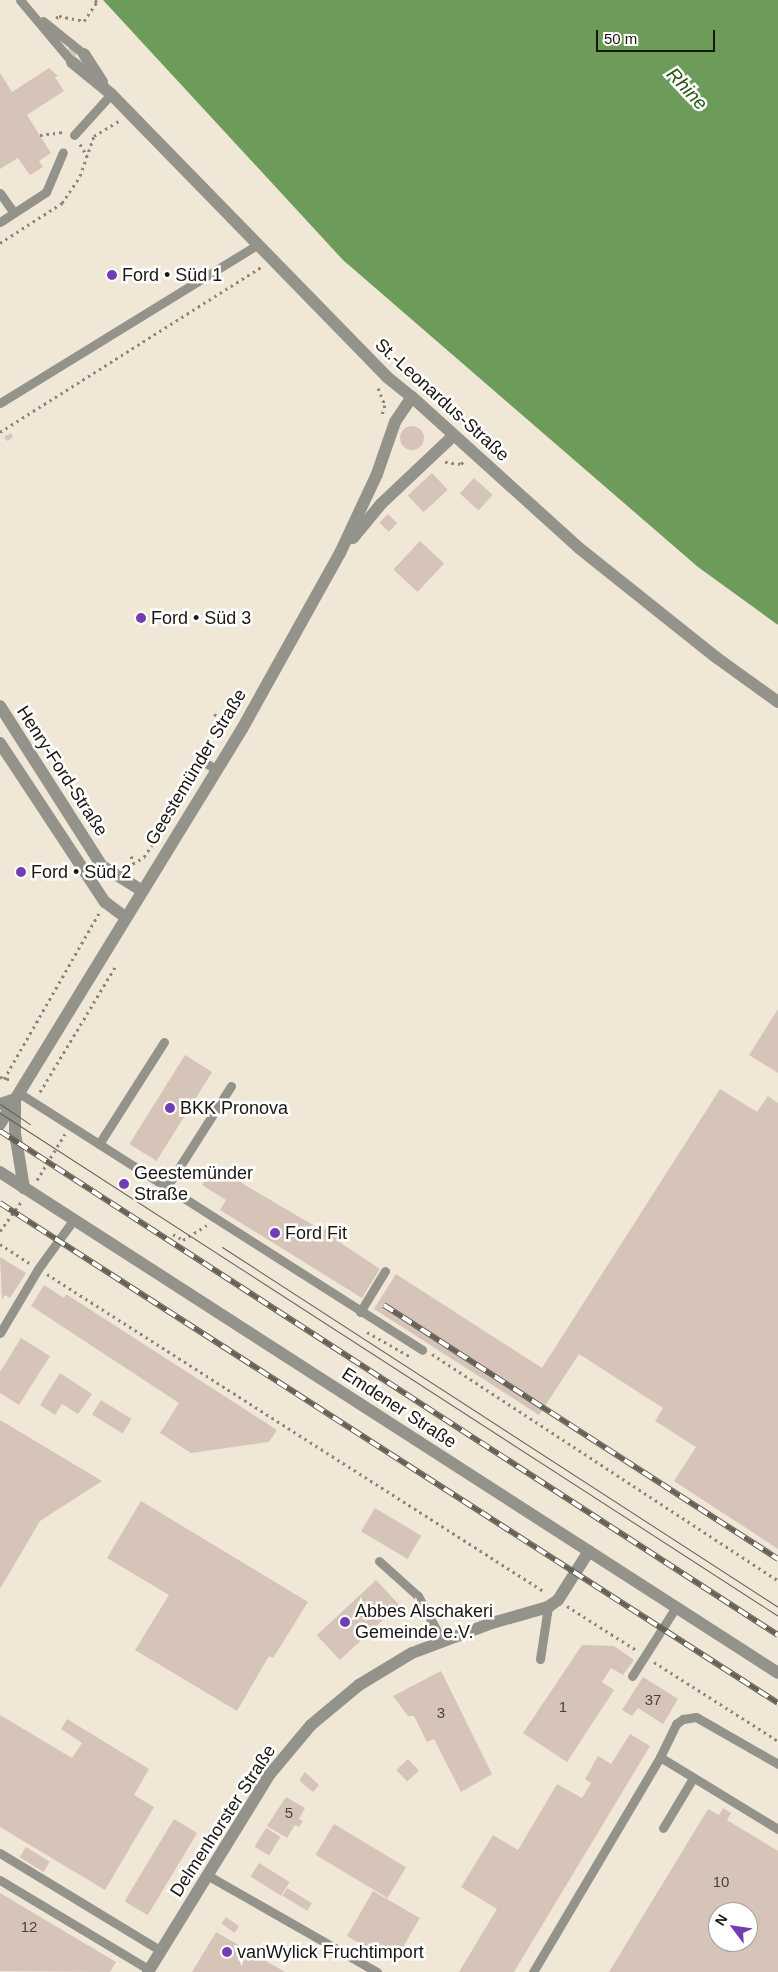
<!DOCTYPE html>
<html>
<head>
<meta charset="utf-8">
<style>
	body { margin:0 }
	#map { position:relative; width:778px; height:1972px; overflow:hidden; background:#f1e7d6; font-family:Arial,sans-serif }
	div>[style] { position:absolute }
	.water>* { inset:0; background:#6d9c5a }
	.building>* { inset:0; background:#d6c4b9; transform-origin:0 0 }
	.round { border-radius:50% }
	.path>* { height:3px; margin-top:-1.5px; transform-origin:0; background:repeating-linear-gradient(90deg,#8d867a 0 2.5px,transparent 0 6.5px) }
	.service>* { height:9px; margin:-4.5px; padding:0 4.5px; transform-origin:4.5px; border-radius:4.5px; background:#93938b }
	.minor>* { height:12px; margin:-6px; padding:0 6px; transform-origin:6px; border-radius:6px; background:#93938b }
	.tertiary>* { height:12px; margin:-6px; padding:0 6px; transform-origin:6px; border-radius:6px; background:#93938b }
	.tram>* { height:1px; margin:-0.5px; padding:0 0.5px; transform-origin:0.5px; border-radius:0.5px; background:#666056 }
	.rail>* { height:5.5px; margin-top:-2.75px; transform-origin:0; background:repeating-linear-gradient(90deg,#fff 0 11px,#666056 0 22px); box-sizing:border-box; border-block:1px solid #666056 }
	.dots>* { width:14px; height:14px; translate:-50% -50%; box-sizing:border-box; border:2px solid #fff; border-radius:50% }
	span { translate:-50% -50%; white-space:nowrap; text-align:center; line-height:1.15; -webkit-text-stroke:5px #fff; paint-order:stroke }
	.number-label { font-size:15px; color:#49423a }
	.number-label span { -webkit-text-stroke-width:0 }
	.poi-label { font-size:18px; color:#1a1610 }
	.left { translate:0 -50%; text-align:left }
	.street-label { font-size:18px; color:#1a1610 }
	.water-label { font-size:19px; color:#28550f; font-style:italic }
	.north { position:absolute; left:708px; top:1902px; width:50px; height:50px; box-sizing:border-box; background:#fff; border:1px solid #a3a29f; border-radius:50%; rotate:301deg; font-size:14px; font-weight:700; line-height:20px; text-align:center; color:#1a1610 }
	.north::after { content:''; display:block; margin:auto; width:18px; height:22px; background:#723cb3; clip-path:polygon(50% 0,100% 100%,50% 72%,0 100%) }
	.scale { position:absolute; left:596px; top:30px; width:119px; height:22px; box-sizing:border-box; border:2px solid #1a1610; border-top:0; padding-left:6px; font-size:15px; line-height:18px; white-space:nowrap; color:#1a1610; -webkit-text-stroke:4px #fff; paint-order:stroke }
</style>
</head>
<body>
<div id="map">
	<div class="water">
		<i style="clip-path:polygon(103px 0,778px 0,778px 625px,698px 567px,343px 260px)"></i>
	</div>
	<div class="building">
		<i style="clip-path:polygon(71px 46px,77px 54px,74px 58px,67px 50px)"></i>
		<i style="clip-path:polygon(49px 68px,58px 76px,55px 77px,64px 91px,27px 115px,51px 153px,39px 161px,43px 167px,30px 175px,18px 158px,0 169px,0 73px,12px 92px)"></i>
		<i class="round" style="left:400px;top:426px;width:24px;height:24px"></i>
		<i style="clip-path:polygon(11px 433px,13px 437px,7px 441px,4px 437px)"></i>
		<i style="left:432px;top:473px;width:23px;height:33px;rotate:47deg"></i>
		<i style="left:474px;top:478px;width:25px;height:21px;rotate:42deg"></i>
		<i style="left:388px;top:514px;width:13px;height:12px;rotate:45deg"></i>
		<i style="left:420px;top:541px;width:33px;height:39px;rotate:43deg"></i>
		<i style="clip-path:polygon(778px 1009px,778px 1073px,749px 1055px)"></i>
		<i style="left:185px;top:1055px;width:32px;height:105px;rotate:32deg"></i>
		<i style="clip-path:polygon(720px 1089px,757px 1112px,768px 1096px,778px 1103px,778px 1549px,674px 1481px,696px 1447px,655px 1421px,663px 1408px,579px 1354px,539px 1415px,374px 1309px,396px 1274px,542px 1368px)"></i>
		<i style="clip-path:polygon(213px 1166px,323px 1231px,328px 1225px,343px 1235px,338px 1241px,380px 1269px,362px 1298px,220px 1210px,226px 1200px,202px 1185px)"></i>
		<i style="clip-path:polygon(0 1257px,26px 1273px,10px 1298px,5px 1295px,2px 1300px)"></i>
		<i style="clip-path:polygon(44px 1285px,64px 1298px,66px 1294px,277px 1430px,269px 1442px,191px 1453px,160px 1433px,179px 1403px,31px 1306px)"></i>
		<i style="clip-path:polygon(21px 1338px,50px 1356px,19px 1405px,0 1393px,0 1372px)"></i>
		<i style="clip-path:polygon(60px 1373px,92px 1394px,78px 1414px,62px 1404px,55px 1415px,40px 1405px)"></i>
		<i style="left:101px;top:1400px;width:36px;height:17px;rotate:32deg"></i>
		<i style="clip-path:polygon(0 1420px,102px 1481px,40px 1521px,0 1589px)"></i>
		<i style="clip-path:polygon(141px 1501px,308px 1602px,273px 1658px,269px 1656px,237px 1711px,135px 1650px,169px 1595px,107px 1558px)"></i>
		<i style="left:375px;top:1508px;width:54px;height:27px;rotate:31deg"></i>
		<i style="left:376px;top:1580px;width:34px;height:81px;rotate:47deg"></i>
		<i style="clip-path:polygon(582px 1645px,614px 1646px,634px 1660px,623px 1675px,611px 1668px,602px 1682px,614px 1690px,567px 1762px,523px 1733px)"></i>
		<i style="clip-path:polygon(441px 1671px,492px 1774px,461px 1792px,434px 1739px,427px 1742px,414px 1716px,408px 1716px,393px 1696px)"></i>
		<i style="clip-path:polygon(643px 1677px,678px 1699px,663px 1724px,638px 1708px,632px 1716px,622px 1710px)"></i>
		<i style="clip-path:polygon(0 1715px,72px 1758px,82px 1743px,61px 1729px,67px 1719px,149px 1769px,134px 1795px,154px 1807px,105px 1890px,0 1827px)"></i>
		<i style="clip-path:polygon(630px 1734px,650px 1746px,514px 1972px,459px 1972px,497px 1909px,461px 1887px,493px 1835px,518px 1850px,557px 1784px,582px 1798px,591px 1783px,585px 1779px,598px 1756px,611px 1764px)"></i>
		<i style="left:408px;top:1759px;width:16px;height:16px;rotate:47deg"></i>
		<i style="clip-path:polygon(305px 1772px,319px 1785px,313px 1792px,301px 1782px,300px 1779px)"></i>
		<i style="clip-path:polygon(286px 1797px,305px 1808px,299px 1819px,303px 1821px,299px 1827px,295px 1825px,287px 1838px,267px 1826px)"></i>
		<i style="clip-path:polygon(evenodd,723px 1808px,731px 1813px,727px 1820px,778px 1851px,778px 1972px,609px 1972px,708px 1809px,719px 1815px,723px 1808px,718px 1912px,748px 1912px,748px 1942px,718px 1942px,718px 1912px)"></i>
		<i style="left:174px;top:1819px;width:27px;height:96px;rotate:31deg"></i>
		<i style="left:334px;top:1824px;width:84px;height:36px;rotate:31deg"></i>
		<i style="left:266px;top:1828px;width:17px;height:22px;rotate:31deg"></i>
		<i style="left:26px;top:1847px;width:28px;height:12px;rotate:32deg"></i>
		<i style="left:259px;top:1863px;width:36px;height:16px;rotate:32deg"></i>
		<i style="left:287px;top:1888px;width:29px;height:9px;rotate:31deg"></i>
		<i style="left:373px;top:1891px;width:54px;height:52px;rotate:30deg"></i>
		<i style="clip-path:polygon(0 1893px,116px 1962px,110px 1972px,0 1971px)"></i>
		<i style="left:226px;top:1917px;width:16px;height:8px;rotate:35deg"></i>
		<i style="clip-path:polygon(216px 1932px,285px 1972px,192px 1972px)"></i>
	</div>
	<div class="path">
		<i style="left:56px;top:18px;width:4px;rotate:-34deg"></i>
		<i style="left:59px;top:16px;width:25px;rotate:11deg"></i>
		<i style="left:84px;top:21px;width:23px;rotate:-56deg"></i>
		<i style="left:97px;top:2px;width:3px;rotate:-135deg"></i>
		<i style="left:40px;top:135px;width:24px;rotate:-7deg"></i>
		<i style="left:80px;top:144px;width:14px;rotate:60deg"></i>
		<i style="left:0;top:243px;width:74px;rotate:-32.8deg"></i>
		<i style="left:62px;top:203px;width:32px;rotate:-56deg"></i>
		<i style="left:80px;top:176px;width:42px;rotate:-70.7deg"></i>
		<i style="left:94px;top:136px;width:29px;rotate:-31deg"></i>
		<i style="left:378px;top:388px;width:18px;rotate:68deg"></i>
		<i style="left:385px;top:405px;width:10px;rotate:107deg"></i>
		<i style="left:0;top:432px;width:309px;rotate:-32.3deg"></i>
		<i style="left:445px;top:462px;width:16px;rotate:7deg"></i>
		<i style="left:461px;top:464px;width:4px;rotate:-45deg"></i>
		<i style="left:214px;top:714px;width:19px;rotate:28deg"></i>
		<i style="left:131px;top:856px;width:7px;rotate:63deg"></i>
		<i style="left:127px;top:867px;width:20px;rotate:-30deg"></i>
		<i style="left:144px;top:857px;width:31px;rotate:-57deg"></i>
		<i style="left:0;top:1077px;width:12px;rotate:14deg"></i>
		<i style="left:4px;top:1079px;width:191px;rotate:-60.2deg"></i>
		<i style="left:40px;top:1092px;width:146px;rotate:-59deg"></i>
		<i style="left:37px;top:1180px;width:54px;rotate:-58.7deg"></i>
		<i style="left:0;top:1231px;width:37px;rotate:-54deg"></i>
		<i style="left:173px;top:1234px;width:12px;rotate:31deg"></i>
		<i style="left:183px;top:1240px;width:28px;rotate:-32deg"></i>
		<i style="left:0;top:1244px;width:35px;rotate:33deg"></i>
		<i style="left:47px;top:1274px;width:591px;rotate:32.56deg"></i>
		<i style="left:367px;top:1332px;width:51px;rotate:29.6deg"></i>
		<i style="left:432px;top:1354px;width:413px;rotate:33.2deg"></i>
		<i style="left:567px;top:1606px;width:82px;rotate:32.5deg"></i>
		<i style="left:654px;top:1662px;width:147px;rotate:32.5deg"></i>
	</div>
	<div class="service">
		<i style="left:20px;top:0;width:81px;rotate:50deg"></i>
		<i style="left:43px;top:21px;width:53px;rotate:38.8deg"></i>
		<i style="left:74px;top:135px;width:55px;rotate:-47.9deg"></i>
		<i style="left:0;top:193px;width:24px;rotate:55deg"></i>
		<i style="left:0;top:222px;width:55px;rotate:-33.1deg"></i>
		<i style="left:46px;top:192px;width:43px;rotate:-67deg"></i>
		<i style="left:0;top:403px;width:302px;rotate:-31.6deg"></i>
		<i style="left:199px;top:759px;width:21px;rotate:31deg"></i>
		<i style="left:19px;top:1093px;width:478px;rotate:32.5deg"></i>
		<i style="left:99px;top:1144px;width:121px;rotate:-57.5deg"></i>
		<i style="left:166px;top:1188px;width:121px;rotate:-57.5deg"></i>
		<i style="left:360px;top:1312px;width:48px;rotate:-58.6deg"></i>
		<i style="left:0;top:1333px;width:74px;rotate:-59.3deg"></i>
		<i style="left:38px;top:1269px;width:62px;rotate:-54.2deg"></i>
		<i style="left:379px;top:1561px;width:52px;rotate:41.9deg"></i>
		<i style="left:418px;top:1596px;width:52px;rotate:61.5deg"></i>
		<i style="left:540px;top:1659px;width:53px;rotate:-81.3deg"></i>
		<i style="left:632px;top:1676px;width:82px;rotate:-57.5deg"></i>
		<i style="left:660px;top:1757px;width:37px;rotate:-64deg"></i>
		<i style="left:676px;top:1724px;width:9px;rotate:-36deg"></i>
		<i style="left:683px;top:1719px;width:13px;rotate:-9deg"></i>
		<i style="left:696px;top:1717px;width:95px;rotate:29.8deg"></i>
		<i style="left:663px;top:1828px;width:58px;rotate:-59deg"></i>
		<i style="left:0;top:1853px;width:188px;rotate:31.3deg"></i>
		<i style="left:207px;top:1875px;width:196px;rotate:29.7deg"></i>
		<i style="left:0;top:1880px;width:175px;rotate:31deg"></i>
		<i style="left:533px;top:1972px;width:250px;rotate:-59.4deg"></i>
		<i style="left:660px;top:1757px;width:138px;rotate:31.4deg"></i>
	</div>
	<div class="minor">
		<i style="left:84px;top:54px;width:33px;rotate:57deg"></i>
		<i style="left:72px;top:62px;width:50px;rotate:39.4deg"></i>
		<i style="left:111px;top:94px;width:395px;rotate:45.7deg"></i>
		<i style="left:387px;top:377px;width:32px;rotate:39deg"></i>
		<i style="left:0;top:706px;width:190px;rotate:57.5deg"></i>
		<i style="left:102px;top:866px;width:46px;rotate:31.6deg"></i>
		<i style="left:0;top:743px;width:191px;rotate:56.6deg"></i>
		<i style="left:105px;top:902px;width:25px;rotate:37deg"></i>
		<i style="left:148px;top:1972px;width:233px;rotate:-58.4deg"></i>
		<i style="left:270px;top:1774px;width:64px;rotate:-50.1deg"></i>
		<i style="left:311px;top:1725px;width:62px;rotate:-39.8deg"></i>
		<i style="left:359px;top:1685px;width:62px;rotate:-31.1deg"></i>
		<i style="left:412px;top:1653px;width:85px;rotate:-20.6deg"></i>
		<i style="left:492px;top:1623px;width:58px;rotate:-15.9deg"></i>
		<i style="left:548px;top:1607px;width:12px;rotate:-35deg"></i>
		<i style="left:558px;top:1600px;width:58px;rotate:-57.7deg"></i>
	</div>
	<div class="tertiary">
		<i style="left:353px;top:538px;width:44px;rotate:-50.5deg"></i>
		<i style="left:381px;top:504px;width:100px;rotate:-43.4deg"></i>
		<i style="left:0;top:1104px;width:16px;rotate:-18deg"></i>
		<i style="left:15px;top:1099px;width:34px;rotate:90deg"></i>
		<i style="left:15px;top:1133px;width:56px;rotate:80.7deg"></i>
		<i style="left:0;top:1124px;width:463px;rotate:-58.5deg"></i>
		<i style="left:242px;top:729px;width:201px;rotate:-60.9deg"></i>
		<i style="left:340px;top:553px;width:87px;rotate:-64.9deg"></i>
		<i style="left:377px;top:474px;width:55px;rotate:-70.9deg"></i>
		<i style="left:395px;top:422px;width:30px;rotate:-56deg"></i>
		<i style="left:412px;top:397px;width:225px;rotate:42.1deg"></i>
		<i style="left:579px;top:548px;width:176px;rotate:38.6deg"></i>
		<i style="left:717px;top:658px;width:75px;rotate:35.8deg"></i>
		<i style="left:0;top:1172px;width:925px;rotate:32.78deg"></i>
	</div>
	<div class="tram">
		<i style="left:0;top:1104px;width:36px;rotate:34deg"></i>
		<i style="left:0;top:1113px;width:926px;rotate:32.88deg"></i>
		<i style="left:222px;top:1247px;width:662px;rotate:32.92deg"></i>
	</div>
	<div class="rail">
		<i style="left:0;top:1131px;width:927px;rotate:32.94deg"></i>
		<i style="left:0;top:1203px;width:925px;rotate:32.73deg"></i>
		<i style="left:384px;top:1305px;width:469px;rotate:32.8deg"></i>
	</div>
	<div class="dots">
		<i style="left:112px;top:275px;background:#723cb3"></i>
		<i style="left:141px;top:618px;background:#723cb3"></i>
		<i style="left:21px;top:872px;background:#723cb3"></i>
		<i style="left:170px;top:1108px;background:#723cb3"></i>
		<i style="left:124px;top:1184px;background:#723cb3"></i>
		<i style="left:275px;top:1233px;background:#723cb3"></i>
		<i style="left:345px;top:1622px;background:#723cb3"></i>
		<i style="left:227px;top:1952px;background:#723cb3"></i>
	</div>
	<div class="number-label">
		<span style="left:653px;top:1700px">37</span>
		<span style="left:563px;top:1707px">1</span>
		<span style="left:441px;top:1713px">3</span>
		<span style="left:289px;top:1813px">5</span>
		<span style="left:721px;top:1882px">10</span>
		<span style="left:29px;top:1927px">12</span>
	</div>
	<div class="poi-label">
		<span class="left" style="left:122px;top:275px">Ford • Süd 1</span>
		<span class="left" style="left:151px;top:618px">Ford • Süd 3</span>
		<span class="left" style="left:31px;top:872px">Ford • Süd 2</span>
		<span class="left" style="left:180px;top:1108px">BKK Pronova</span>
		<span class="left" style="left:134px;top:1184px">Geestemünder<br>Straße</span>
		<span class="left" style="left:285px;top:1233px">Ford Fit</span>
		<span class="left" style="left:355px;top:1622px">Abbes Alschakeri<br>Gemeinde e.V.</span>
		<span class="left" style="left:237px;top:1952px">vanWylick Fruchtimport</span>
	</div>
	<div class="street-label">
		<span style="left:442px;top:400px;rotate:42deg">St.-Leonardus-Straße</span>
		<span style="left:196px;top:767px;rotate:-59deg">Geestemünder Straße</span>
		<span style="left:62px;top:771px;rotate:57deg">Henry-Ford-Straße</span>
		<span style="left:399px;top:1408px;rotate:33deg">Emdener Straße</span>
		<span style="left:223px;top:1821px;rotate:-57deg">Delmenhorster Straße</span>
	</div>
	<div class="water-label">
		<span style="left:687px;top:89px;rotate:47deg">Rhine</span>
	</div>
	<div class="north">N</div>
	<div class="scale">50 m</div>
</div>
</body>
</html>
